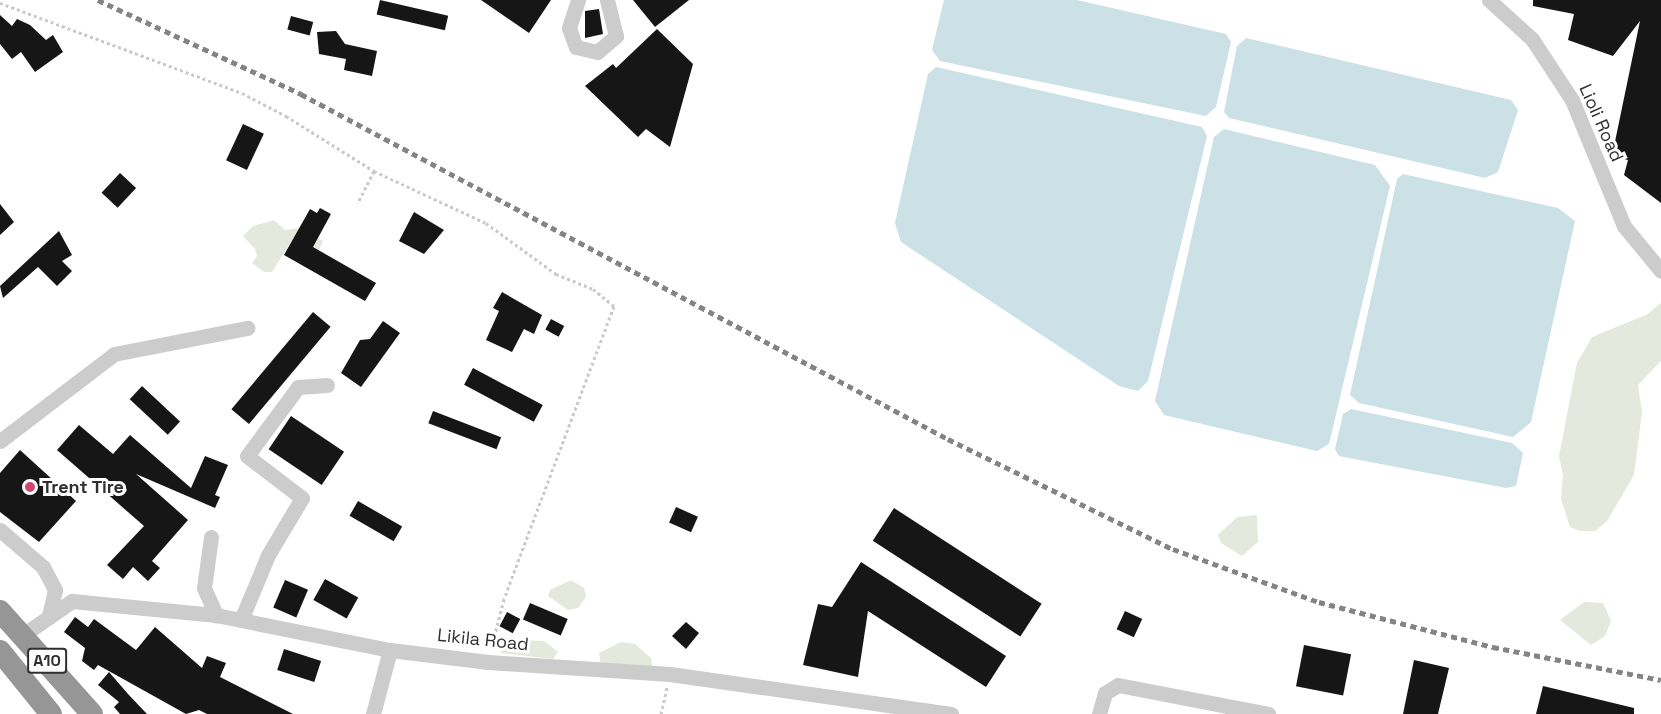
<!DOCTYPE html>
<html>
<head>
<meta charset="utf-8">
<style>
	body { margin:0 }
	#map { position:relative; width:1661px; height:714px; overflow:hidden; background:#fff; font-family:"Space Grotesk",sans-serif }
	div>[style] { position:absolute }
	.green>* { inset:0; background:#e5e8dc }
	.water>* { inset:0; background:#cbe1e6 }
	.building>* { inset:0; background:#161616; transform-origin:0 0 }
	.path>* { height:3px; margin-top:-1.5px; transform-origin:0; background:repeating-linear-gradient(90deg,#c9c9c9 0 3px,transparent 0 6px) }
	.minor>* { height:15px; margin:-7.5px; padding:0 7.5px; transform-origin:7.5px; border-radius:7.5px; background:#ccc }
	.highway>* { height:22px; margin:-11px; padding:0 11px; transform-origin:11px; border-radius:11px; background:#969696 }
	.rail>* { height:4.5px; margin-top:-2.25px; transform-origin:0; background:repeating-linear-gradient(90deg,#848484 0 6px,transparent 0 10.5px) }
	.dots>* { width:16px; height:16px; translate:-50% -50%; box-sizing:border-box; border:3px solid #fff; border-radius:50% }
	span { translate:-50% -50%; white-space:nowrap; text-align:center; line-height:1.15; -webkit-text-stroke:6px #fff; paint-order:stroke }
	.shield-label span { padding:2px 4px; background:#fff; border:2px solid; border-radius:4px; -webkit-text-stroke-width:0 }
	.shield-label { font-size:16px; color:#2f2f2f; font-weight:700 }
	.street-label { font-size:18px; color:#2f2f2f }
	.poi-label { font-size:18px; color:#2f2f2f; font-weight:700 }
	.left { translate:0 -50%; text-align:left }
</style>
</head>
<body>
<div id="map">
	<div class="green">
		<i style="clip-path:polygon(274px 220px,285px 230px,300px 228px,323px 241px,319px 250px,294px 237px,272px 272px,264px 272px,252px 263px,257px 256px,255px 249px,243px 236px,253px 226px)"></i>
		<i style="clip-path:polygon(1661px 303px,1661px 361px,1638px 385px,1642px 413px,1634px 475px,1607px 521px,1595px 531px,1580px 531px,1570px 527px,1561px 499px,1563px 475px,1559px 456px,1577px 363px,1592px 337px,1646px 315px)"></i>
		<i style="clip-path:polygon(1257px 515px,1258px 542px,1242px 556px,1221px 543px,1218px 535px,1237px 517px)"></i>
		<i style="clip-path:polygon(571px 580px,584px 588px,586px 597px,578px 608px,568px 610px,548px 596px,550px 590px)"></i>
		<i style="clip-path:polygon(1584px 602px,1603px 603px,1611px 621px,1605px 636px,1591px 645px,1560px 620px)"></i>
		<i style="clip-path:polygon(514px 640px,544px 641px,558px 652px,553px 659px,501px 653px,501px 644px)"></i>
		<i style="clip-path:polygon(621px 642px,635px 644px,651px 658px,652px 668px,601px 665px,599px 653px)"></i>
	</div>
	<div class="water">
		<i style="clip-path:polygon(944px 0,1077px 0,1226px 34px,1231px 42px,1216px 107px,1206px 116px,940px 61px,932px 50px)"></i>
		<i style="clip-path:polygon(1246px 38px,1511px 100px,1518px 110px,1498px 172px,1485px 178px,1229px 118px,1224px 112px,1237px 46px)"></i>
		<i style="clip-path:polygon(936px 67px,1202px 127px,1207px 136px,1148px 381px,1138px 391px,1119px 386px,901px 242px,895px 223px,928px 74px)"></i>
		<i style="clip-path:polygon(1224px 129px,1375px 165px,1390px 186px,1329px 444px,1317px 451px,1164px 415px,1155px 401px,1214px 137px)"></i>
		<i style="clip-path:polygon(1403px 174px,1558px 208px,1575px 221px,1531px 422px,1513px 437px,1359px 403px,1350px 395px,1397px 179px)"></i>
		<i style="clip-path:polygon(1351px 409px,1512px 443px,1523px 453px,1516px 486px,1506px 488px,1339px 456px,1335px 449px,1343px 414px)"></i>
	</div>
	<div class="building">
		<i style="left:380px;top:0;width:70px;height:15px;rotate:13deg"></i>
		<i style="clip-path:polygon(481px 0,551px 0,529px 33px)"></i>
		<i style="clip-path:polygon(633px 0,689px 0,655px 27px)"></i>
		<i style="clip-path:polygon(1533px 0,1661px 0,1661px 203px,1624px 175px,1628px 160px,1612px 156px,1640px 21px,1613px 56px,1568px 40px,1574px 14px,1533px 6px)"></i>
		<i style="clip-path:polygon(599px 9px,603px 34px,585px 38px,585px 11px)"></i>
		<i style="clip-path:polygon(0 15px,12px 26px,17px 19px,30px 25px,46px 40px,53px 35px,63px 52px,35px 72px,21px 52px,12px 59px,0 44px)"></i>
		<i style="left:291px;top:16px;width:23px;height:14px;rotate:15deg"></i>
		<i style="clip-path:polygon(657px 29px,693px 64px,670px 147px,646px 129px,638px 137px,585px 86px,613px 64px,616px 68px)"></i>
		<i style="clip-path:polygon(336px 31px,345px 44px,377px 51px,372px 76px,344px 70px,346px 59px,319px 54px,317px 32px)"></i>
		<i style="left:243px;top:124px;width:23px;height:40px;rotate:25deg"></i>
		<i style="left:120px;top:173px;width:22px;height:27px;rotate:43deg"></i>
		<i style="clip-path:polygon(0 204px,14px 222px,0 235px)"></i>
		<i style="clip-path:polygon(320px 208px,331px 214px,313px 247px,376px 283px,365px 301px,284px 255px,310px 209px,317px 213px)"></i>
		<i style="clip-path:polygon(414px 212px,444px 230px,424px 254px,399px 241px)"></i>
		<i style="clip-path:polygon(59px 231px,72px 255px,62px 261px,72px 271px,57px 286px,38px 267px,3px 298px,0 286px)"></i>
		<i style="clip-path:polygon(502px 292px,542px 315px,534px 334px,524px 329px,512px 352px,486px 340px,499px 311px,493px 308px)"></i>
		<i style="left:313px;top:312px;width:23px;height:127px;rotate:40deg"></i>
		<i style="left:551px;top:319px;width:15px;height:12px;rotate:28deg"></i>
		<i style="clip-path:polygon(383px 321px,400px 333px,361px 387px,341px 373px,360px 340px,370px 339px)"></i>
		<i style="left:473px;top:368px;width:79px;height:19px;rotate:28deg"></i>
		<i style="left:142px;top:386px;width:52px;height:18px;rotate:43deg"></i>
		<i style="left:433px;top:411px;width:73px;height:13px;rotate:21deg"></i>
		<i style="left:291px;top:416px;width:64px;height:40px;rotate:34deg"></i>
		<i style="clip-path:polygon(79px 425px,113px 454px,130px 435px,191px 488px,205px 456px,228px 465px,215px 495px,220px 497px,215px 508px,136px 474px,188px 520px,152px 561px,160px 568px,148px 581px,133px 567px,123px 579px,107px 565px,144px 526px,57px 450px)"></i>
		<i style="clip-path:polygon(20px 450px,76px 501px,39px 542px,0 512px,0 473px)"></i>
		<i style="left:358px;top:501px;width:51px;height:17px;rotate:30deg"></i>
		<i style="left:676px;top:507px;width:24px;height:17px;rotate:24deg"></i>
		<i style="left:894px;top:508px;width:176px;height:39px;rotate:33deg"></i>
		<i style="clip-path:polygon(861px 562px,1006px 656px,986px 687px,868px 611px,858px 677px,803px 665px,818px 604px,832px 607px)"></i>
		<i style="left:325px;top:579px;width:38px;height:24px;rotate:29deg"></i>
		<i style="left:285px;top:580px;width:25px;height:30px;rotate:23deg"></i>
		<i style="left:530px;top:603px;width:41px;height:18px;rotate:23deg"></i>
		<i style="left:1125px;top:611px;width:19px;height:20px;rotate:25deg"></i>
		<i style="left:507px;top:612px;width:15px;height:16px;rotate:28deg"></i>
		<i style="clip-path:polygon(75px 617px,88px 627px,94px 619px,136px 650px,155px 627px,202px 668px,207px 656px,226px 663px,220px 677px,293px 714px,207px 714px,199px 710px,186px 714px,98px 665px,94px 670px,82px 661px,85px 648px,64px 632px)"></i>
		<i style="clip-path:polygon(686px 622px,699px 633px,686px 649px,672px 636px)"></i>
		<i style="left:1304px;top:645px;width:48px;height:42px;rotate:11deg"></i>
		<i style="left:284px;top:649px;width:39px;height:22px;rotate:18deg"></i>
		<i style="clip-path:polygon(1414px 660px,1449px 668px,1438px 714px,1403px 714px)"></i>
		<i style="clip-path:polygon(109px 672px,128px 694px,147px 714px,120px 714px,114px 707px,119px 702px,98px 685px)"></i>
		<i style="clip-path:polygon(1543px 686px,1634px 708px,1634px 714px,1536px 714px)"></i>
	</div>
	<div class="path">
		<i style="left:0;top:3px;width:258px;rotate:20.4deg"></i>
		<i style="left:242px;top:93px;width:50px;rotate:27.6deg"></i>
		<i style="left:286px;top:116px;width:104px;rotate:32deg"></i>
		<i style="left:374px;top:171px;width:36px;rotate:117deg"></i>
		<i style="left:374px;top:171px;width:123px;rotate:24.9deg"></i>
		<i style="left:486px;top:223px;width:87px;rotate:36.1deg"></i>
		<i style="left:556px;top:274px;width:40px;rotate:22deg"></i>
		<i style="left:593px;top:289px;width:27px;rotate:39deg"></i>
		<i style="left:614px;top:306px;width:313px;rotate:110.6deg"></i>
		<i style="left:504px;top:599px;width:52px;rotate:104.6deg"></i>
		<i style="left:661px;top:714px;width:28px;rotate:-77deg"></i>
	</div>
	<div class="minor">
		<i style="left:578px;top:0;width:29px;rotate:108deg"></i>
		<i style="left:569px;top:28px;width:20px;rotate:70deg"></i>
		<i style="left:576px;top:47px;width:22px;rotate:13deg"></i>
		<i style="left:597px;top:52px;width:25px;rotate:-40deg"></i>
		<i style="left:616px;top:36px;width:37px;rotate:-104deg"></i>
		<i style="left:1489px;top:0;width:58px;rotate:42.2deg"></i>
		<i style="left:1532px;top:39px;width:73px;rotate:56.7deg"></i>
		<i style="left:1572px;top:100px;width:136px;rotate:67.6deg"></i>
		<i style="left:1624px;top:226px;width:58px;rotate:50.6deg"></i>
		<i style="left:0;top:441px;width:143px;rotate:-37.3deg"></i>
		<i style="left:114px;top:354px;width:136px;rotate:-11.1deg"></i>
		<i style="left:0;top:530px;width:57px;rotate:40.7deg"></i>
		<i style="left:43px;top:567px;width:26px;rotate:62deg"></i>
		<i style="left:55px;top:590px;width:28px;rotate:103deg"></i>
		<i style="left:211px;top:537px;width:51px;rotate:97.8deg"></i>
		<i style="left:204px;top:588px;width:30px;rotate:66deg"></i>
		<i style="left:241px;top:620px;width:70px;rotate:-67.4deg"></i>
		<i style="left:268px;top:555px;width:66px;rotate:-59.2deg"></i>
		<i style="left:302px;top:498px;width:69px;rotate:-142.6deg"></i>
		<i style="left:247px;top:456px;width:86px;rotate:-53.5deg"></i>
		<i style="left:298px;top:387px;width:29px;rotate:-4deg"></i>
		<i style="left:23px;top:635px;width:60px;rotate:-34.8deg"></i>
		<i style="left:72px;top:601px;width:145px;rotate:5.6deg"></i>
		<i style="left:216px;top:615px;width:177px;rotate:11.4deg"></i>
		<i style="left:390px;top:650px;width:99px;rotate:7deg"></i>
		<i style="left:488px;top:662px;width:182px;rotate:3.8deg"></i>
		<i style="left:670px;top:674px;width:284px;rotate:8.1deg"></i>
		<i style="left:373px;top:714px;width:66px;rotate:-75.1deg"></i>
		<i style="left:1099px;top:714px;width:22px;rotate:-74deg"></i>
		<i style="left:1105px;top:693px;width:15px;rotate:-32deg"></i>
		<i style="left:1118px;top:685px;width:153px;rotate:10.9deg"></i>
	</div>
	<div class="highway">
		<i style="left:0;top:611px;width:138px;rotate:48.2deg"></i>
		<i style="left:0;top:651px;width:81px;rotate:51deg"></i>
	</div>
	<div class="rail">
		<i style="left:98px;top:0;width:224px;rotate:24.8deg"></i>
		<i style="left:301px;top:94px;width:733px;rotate:28.07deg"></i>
		<i style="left:948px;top:439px;width:250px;rotate:26.1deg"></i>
		<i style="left:1173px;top:549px;width:155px;rotate:20deg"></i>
		<i style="left:1319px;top:602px;width:180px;rotate:14.5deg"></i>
		<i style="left:1493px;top:647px;width:171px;rotate:11.1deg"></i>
	</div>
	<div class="dots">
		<i style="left:30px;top:487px;background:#d0486e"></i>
	</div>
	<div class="shield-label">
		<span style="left:47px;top:661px">A10</span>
	</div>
	<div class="street-label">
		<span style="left:1601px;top:123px;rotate:66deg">Lioli Road</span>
		<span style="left:483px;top:640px;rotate:6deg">Likila Road</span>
	</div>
	<div class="poi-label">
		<span class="left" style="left:42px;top:487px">Trent Tire</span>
	</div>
</div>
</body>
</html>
